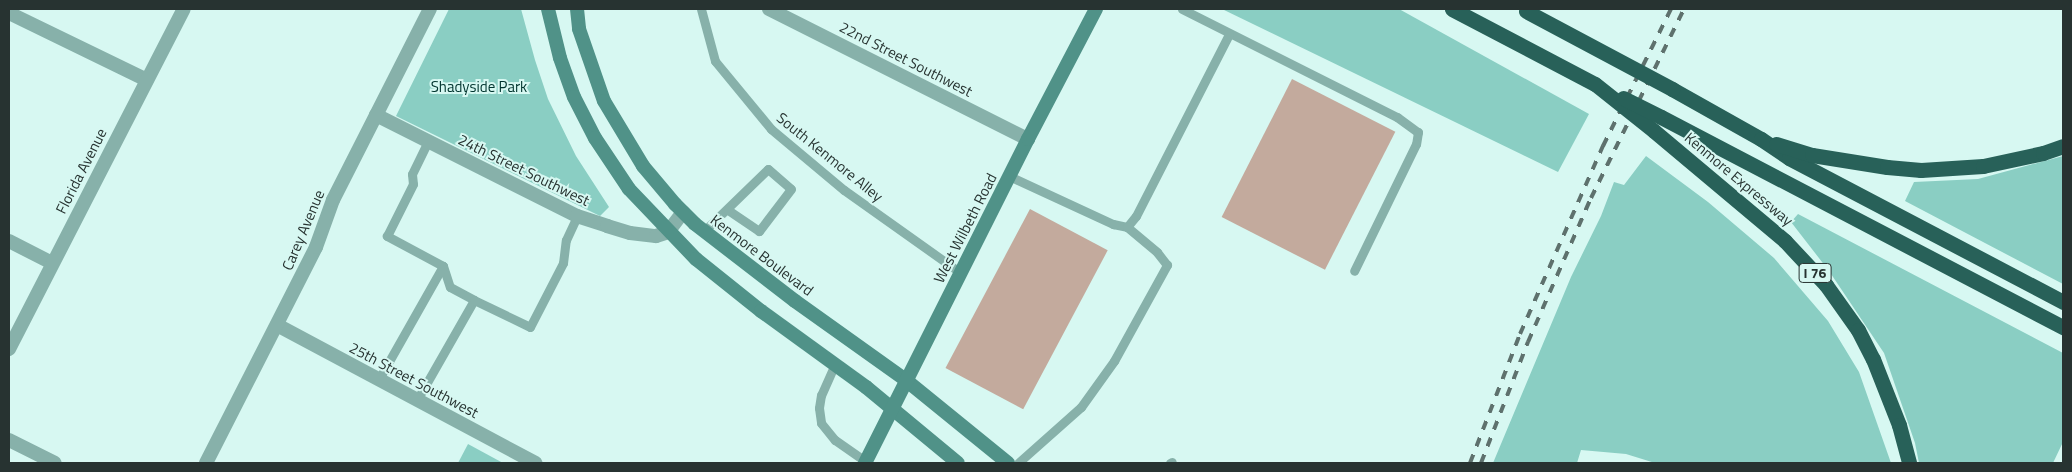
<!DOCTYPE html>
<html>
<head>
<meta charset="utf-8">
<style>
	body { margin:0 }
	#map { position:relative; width:2072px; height:472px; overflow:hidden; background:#d7f8f2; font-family:"Titillium Web",sans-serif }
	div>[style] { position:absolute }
	.green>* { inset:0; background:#8acec3 }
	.building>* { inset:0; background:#c3aa9d; transform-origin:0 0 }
	.service>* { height:9px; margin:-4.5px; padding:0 4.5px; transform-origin:4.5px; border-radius:4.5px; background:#87b1aa }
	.minor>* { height:14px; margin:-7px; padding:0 7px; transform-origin:7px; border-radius:7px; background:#87b1aa }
	.secondary>* { height:14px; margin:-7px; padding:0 7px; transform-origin:7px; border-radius:7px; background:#509288 }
	.motorway>* { height:15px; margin:-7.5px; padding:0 7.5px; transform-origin:7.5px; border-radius:7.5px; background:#286159 }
	.rail>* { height:4px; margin-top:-2px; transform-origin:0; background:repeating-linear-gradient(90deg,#5e716d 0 9px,transparent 0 18px) }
	.motorway-bridge>* { height:15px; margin:-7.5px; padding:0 7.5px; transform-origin:7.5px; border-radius:7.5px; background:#286159 }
	span { translate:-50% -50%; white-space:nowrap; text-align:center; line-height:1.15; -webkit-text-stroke:4px #d7f8f2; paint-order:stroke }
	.shield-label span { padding:1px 4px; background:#d7f8f2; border:1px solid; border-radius:4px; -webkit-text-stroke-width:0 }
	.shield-label { font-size:14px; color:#273331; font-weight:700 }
	.street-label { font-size:15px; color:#273331 }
	.park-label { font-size:15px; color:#00342e }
	.frame { position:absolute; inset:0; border:10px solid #273331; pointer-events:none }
</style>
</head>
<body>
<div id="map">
	<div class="green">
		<i style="clip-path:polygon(449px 9px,521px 9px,535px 60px,548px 99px,576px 156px,609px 207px,600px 216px,396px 116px)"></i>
		<i style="clip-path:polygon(1222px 9px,1399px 9px,1589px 114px,1558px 172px)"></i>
		<i style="clip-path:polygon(1646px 156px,1708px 202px,1774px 258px,1828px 321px,1859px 372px,1891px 463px,1655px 463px,1626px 454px,1581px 450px,1577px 463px,1493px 463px,1571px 277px,1601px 216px,1614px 182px,1624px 185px)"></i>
		<i style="clip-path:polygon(2063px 156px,2063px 284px,1905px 201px,1914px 182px,1978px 179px)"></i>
		<i style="clip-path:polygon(1798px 214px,2063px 353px,2063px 442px,2053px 463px,1919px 463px,1915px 443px,1884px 353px,1829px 271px,1791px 222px)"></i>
		<i style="clip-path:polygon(468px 444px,503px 463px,458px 463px)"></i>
	</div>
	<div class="building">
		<i style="left:1292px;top:79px;width:116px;height:155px;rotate:27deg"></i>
		<i style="left:1030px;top:209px;width:88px;height:180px;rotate:28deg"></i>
	</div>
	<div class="service">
		<i style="left:701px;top:9px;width:54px;rotate:74.9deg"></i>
		<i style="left:715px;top:61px;width:88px;rotate:50.5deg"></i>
		<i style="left:771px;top:129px;width:95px;rotate:39.9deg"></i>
		<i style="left:844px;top:190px;width:143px;rotate:35.4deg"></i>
		<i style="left:1182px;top:9px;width:241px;rotate:26.7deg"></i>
		<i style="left:1397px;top:117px;width:26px;rotate:36deg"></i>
		<i style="left:1418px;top:132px;width:12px;rotate:99deg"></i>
		<i style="left:1416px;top:144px;width:141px;rotate:116deg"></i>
		<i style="left:1009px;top:176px;width:115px;rotate:24.8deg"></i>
		<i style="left:1113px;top:224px;width:14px;rotate:12deg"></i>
		<i style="left:1127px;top:227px;width:14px;rotate:-51deg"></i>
		<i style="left:1136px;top:216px;width:204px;rotate:-62.9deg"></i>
		<i style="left:704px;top:231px;width:89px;rotate:-44.1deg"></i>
		<i style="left:768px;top:169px;width:30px;rotate:41deg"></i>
		<i style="left:791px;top:189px;width:53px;rotate:127.3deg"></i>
		<i style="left:759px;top:231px;width:37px;rotate:-146deg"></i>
		<i style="left:443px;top:266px;width:22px;rotate:72deg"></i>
		<i style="left:450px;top:287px;width:27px;rotate:28deg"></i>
		<i style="left:835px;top:364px;width:34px;rotate:114deg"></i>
		<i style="left:821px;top:395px;width:13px;rotate:99deg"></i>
		<i style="left:819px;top:408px;width:15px;rotate:82deg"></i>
		<i style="left:821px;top:423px;width:22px;rotate:51deg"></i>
		<i style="left:835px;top:440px;width:38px;rotate:35deg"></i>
		<i style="left:379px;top:379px;width:130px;rotate:-60.5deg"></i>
		<i style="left:443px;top:266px;width:64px;rotate:-151.8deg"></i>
		<i style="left:387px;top:236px;width:58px;rotate:-63.4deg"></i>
		<i style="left:413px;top:184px;width:10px;rotate:-96deg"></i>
		<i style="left:412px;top:174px;width:37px;rotate:-64deg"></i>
		<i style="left:417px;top:400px;width:115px;rotate:-60.3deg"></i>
		<i style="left:474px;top:300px;width:62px;rotate:25.7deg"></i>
		<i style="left:530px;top:327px;width:72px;rotate:-62.7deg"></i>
		<i style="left:563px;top:263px;width:23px;rotate:-83deg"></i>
		<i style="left:566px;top:240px;width:26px;rotate:-65deg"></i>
		<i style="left:1018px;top:463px;width:84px;rotate:-41.6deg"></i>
		<i style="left:1081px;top:407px;width:57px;rotate:-54.3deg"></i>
		<i style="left:1114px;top:361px;width:110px;rotate:-61.1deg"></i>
		<i style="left:1167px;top:265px;width:16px;rotate:-128deg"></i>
		<i style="left:1157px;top:252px;width:39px;rotate:-140deg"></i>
		<i style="left:1170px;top:463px;width:2px;rotate:-27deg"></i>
	</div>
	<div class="minor">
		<i style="left:769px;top:9px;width:290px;rotate:26.7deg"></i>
		<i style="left:9px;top:13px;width:153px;rotate:25.9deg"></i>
		<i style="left:376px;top:115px;width:225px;rotate:26.7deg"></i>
		<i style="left:577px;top:216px;width:32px;rotate:18deg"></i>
		<i style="left:607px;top:226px;width:24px;rotate:17deg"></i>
		<i style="left:630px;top:233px;width:26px;rotate:7deg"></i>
		<i style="left:656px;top:236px;width:13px;rotate:-18deg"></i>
		<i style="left:668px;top:232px;width:25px;rotate:-53deg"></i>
		<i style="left:9px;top:241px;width:48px;rotate:27.1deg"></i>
		<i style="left:277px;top:325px;width:293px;rotate:28.1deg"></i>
		<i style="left:9px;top:349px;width:382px;rotate:-62.8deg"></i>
		<i style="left:9px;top:440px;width:51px;rotate:26.6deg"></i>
		<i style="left:206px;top:463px;width:242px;rotate:-63deg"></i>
		<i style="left:316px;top:247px;width:50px;rotate:-70.1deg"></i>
		<i style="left:333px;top:200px;width:214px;rotate:-63.1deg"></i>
	</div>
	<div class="secondary">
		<i style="left:548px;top:9px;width:50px;rotate:76.2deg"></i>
		<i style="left:560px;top:58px;width:41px;rotate:70.3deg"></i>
		<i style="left:574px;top:97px;width:46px;rotate:62.9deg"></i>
		<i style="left:595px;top:138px;width:61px;rotate:56.3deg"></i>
		<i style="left:629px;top:189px;width:97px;rotate:46.3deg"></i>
		<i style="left:696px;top:259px;width:83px;rotate:38.7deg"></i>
		<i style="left:761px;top:311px;width:130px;rotate:35.9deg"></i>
		<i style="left:866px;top:387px;width:119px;rotate:39.6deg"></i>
		<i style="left:577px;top:9px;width:20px;rotate:84deg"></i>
		<i style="left:579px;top:29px;width:76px;rotate:70.9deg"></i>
		<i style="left:604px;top:101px;width:76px;rotate:59deg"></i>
		<i style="left:643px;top:166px;width:50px;rotate:49.9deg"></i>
		<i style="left:675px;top:204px;width:28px;rotate:45deg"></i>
		<i style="left:695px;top:224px;width:126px;rotate:37.6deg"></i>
		<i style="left:795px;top:301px;width:138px;rotate:35.5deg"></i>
		<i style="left:907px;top:381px;width:130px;rotate:39.1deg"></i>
		<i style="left:865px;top:463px;width:363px;rotate:-63.3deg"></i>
		<i style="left:1028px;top:139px;width:147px;rotate:-62.4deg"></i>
	</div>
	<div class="motorway">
		<i style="left:1452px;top:9px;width:161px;rotate:27.7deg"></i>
		<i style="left:1672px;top:89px;width:102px;rotate:29.3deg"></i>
		<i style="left:1761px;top:139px;width:34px;rotate:34deg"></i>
		<i style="left:1789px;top:158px;width:310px;rotate:27.7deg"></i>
		<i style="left:1661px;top:117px;width:454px;rotate:27.6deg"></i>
		<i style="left:1654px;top:131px;width:171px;rotate:40deg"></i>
		<i style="left:1785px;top:241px;width:60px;rotate:47deg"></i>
		<i style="left:1826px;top:285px;width:55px;rotate:54.6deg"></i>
		<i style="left:1858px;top:330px;width:33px;rotate:63deg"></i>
		<i style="left:1873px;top:359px;width:71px;rotate:68.5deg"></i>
		<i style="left:1899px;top:425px;width:39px;rotate:75deg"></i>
		<i style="left:1776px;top:144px;width:38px;rotate:17deg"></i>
		<i style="left:1812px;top:155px;width:76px;rotate:9.1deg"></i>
		<i style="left:1887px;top:167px;width:34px;rotate:5deg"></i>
		<i style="left:1921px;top:170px;width:62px;rotate:-3.7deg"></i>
		<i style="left:1983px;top:166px;width:61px;rotate:-12.2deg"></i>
		<i style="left:2043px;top:153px;width:21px;rotate:-19deg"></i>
	</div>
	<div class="rail">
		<i style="left:1470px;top:463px;width:138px;rotate:-68.8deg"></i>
		<i style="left:1520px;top:334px;width:206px;rotate:-66.2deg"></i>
		<i style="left:1603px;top:146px;width:153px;rotate:-63.6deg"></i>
		<i style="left:1481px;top:463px;width:130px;rotate:-68.8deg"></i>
		<i style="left:1528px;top:342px;width:157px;rotate:-66.4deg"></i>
		<i style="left:1591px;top:198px;width:211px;rotate:-63.8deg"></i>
	</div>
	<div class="motorway-bridge">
		<i style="left:1526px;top:11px;width:166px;rotate:28.1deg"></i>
		<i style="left:1595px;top:84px;width:75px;rotate:38.5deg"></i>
		<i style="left:1623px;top:98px;width:42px;rotate:26.6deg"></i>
	</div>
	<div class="shield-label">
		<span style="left:1815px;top:273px">I 76</span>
	</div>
	<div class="street-label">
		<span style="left:906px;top:59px;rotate:27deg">22nd Street Southwest</span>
		<span style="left:830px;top:157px;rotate:39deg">South Kenmore Alley</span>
		<span style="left:524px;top:170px;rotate:26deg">24th Street Southwest</span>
		<span style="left:81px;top:171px;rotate:-63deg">Florida Avenue</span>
		<span style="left:1739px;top:179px;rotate:40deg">Kenmore Expressway</span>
		<span style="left:965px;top:228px;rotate:-63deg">West Wilbeth Road</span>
		<span style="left:303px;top:230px;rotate:-67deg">Carey Avenue</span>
		<span style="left:762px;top:255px;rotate:37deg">Kenmore Boulevard</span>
		<span style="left:414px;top:380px;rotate:28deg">25th Street Southwest</span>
	</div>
	<div class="park-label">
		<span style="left:479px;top:87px">Shadyside Park</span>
	</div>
	<div class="frame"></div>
</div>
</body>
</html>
